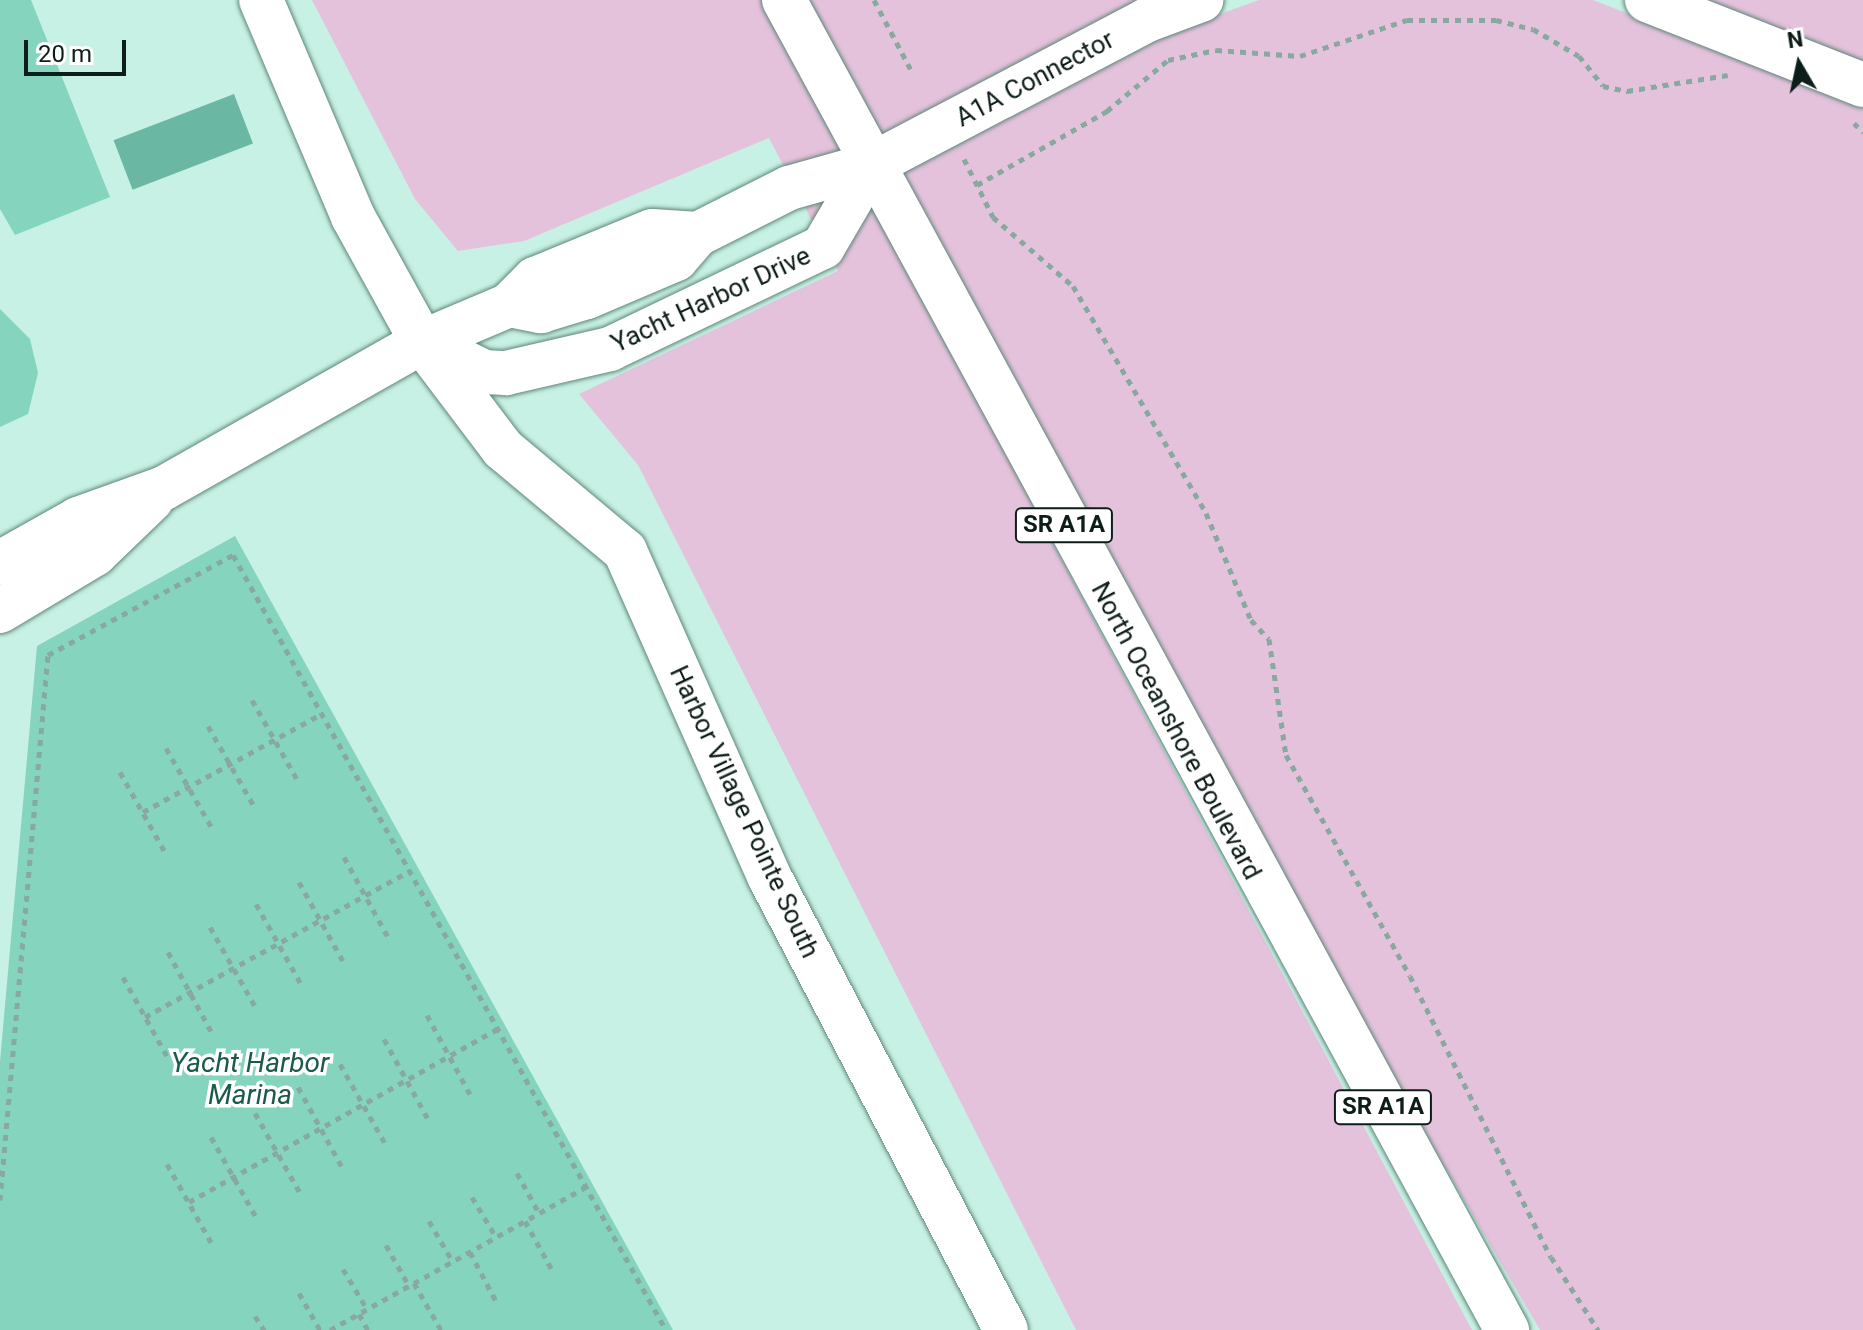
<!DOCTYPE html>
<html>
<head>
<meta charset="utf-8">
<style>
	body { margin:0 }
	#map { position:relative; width:1863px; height:1330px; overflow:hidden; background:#c7f1e4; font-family:Roboto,sans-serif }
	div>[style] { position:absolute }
	.green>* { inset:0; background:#e5c2dc }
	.water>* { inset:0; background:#85d4be }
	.building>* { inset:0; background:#6ab8a3; transform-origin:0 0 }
	.path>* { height:5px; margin-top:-2.5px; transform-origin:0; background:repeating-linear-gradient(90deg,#88a99f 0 6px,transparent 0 12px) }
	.roads { filter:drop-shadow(0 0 2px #5f867a) drop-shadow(0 0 2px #5f867a) }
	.minor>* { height:44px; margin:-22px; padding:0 22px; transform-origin:22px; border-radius:22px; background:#fff }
	.major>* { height:44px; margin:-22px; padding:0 22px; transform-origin:22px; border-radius:22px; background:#fff }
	span { translate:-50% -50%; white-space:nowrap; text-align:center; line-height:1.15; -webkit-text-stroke:7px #fff; paint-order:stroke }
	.shield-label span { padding:2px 6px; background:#fff; border:2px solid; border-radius:6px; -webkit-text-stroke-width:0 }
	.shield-label { font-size:24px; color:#0d1d19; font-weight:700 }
	.street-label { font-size:26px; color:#0d1d19 }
	.water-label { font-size:28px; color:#1a5a4b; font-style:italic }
	.north { position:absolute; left:1759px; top:24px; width:80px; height:80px; -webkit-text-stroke:6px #fff; paint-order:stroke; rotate:351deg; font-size:22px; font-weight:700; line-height:32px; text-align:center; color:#0d1d19 }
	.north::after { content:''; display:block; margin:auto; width:28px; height:36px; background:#0d1d19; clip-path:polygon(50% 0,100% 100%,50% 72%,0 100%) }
	.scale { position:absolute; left:24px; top:40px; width:102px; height:36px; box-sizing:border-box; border:4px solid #0d1d19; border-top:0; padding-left:10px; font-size:24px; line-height:28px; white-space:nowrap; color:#0d1d19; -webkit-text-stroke:6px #fff; paint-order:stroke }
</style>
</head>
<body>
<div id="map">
	<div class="green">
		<i style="clip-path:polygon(312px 0,764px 0,1472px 1330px,1076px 1330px,638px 465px,579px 394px,838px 271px,769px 138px,524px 241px,458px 251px,415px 199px)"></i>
		<i style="clip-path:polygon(804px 0,1143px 0,877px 140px)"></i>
		<i style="clip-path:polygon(1259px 0,1593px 0,1863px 106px,1863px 1330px,1540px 1330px,1274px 875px,895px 174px,1154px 38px)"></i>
		<i style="clip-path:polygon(1699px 0,1863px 0,1863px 64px)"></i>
	</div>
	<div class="water">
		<i style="clip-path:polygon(0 0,31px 0,110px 197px,15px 235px,0 209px)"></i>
		<i style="clip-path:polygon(0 309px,30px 339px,38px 373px,28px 414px,0 427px)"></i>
		<i style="clip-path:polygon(235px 536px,673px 1330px,0 1330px,0 1062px,37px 646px)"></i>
	</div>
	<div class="building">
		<i style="left:234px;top:94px;width:53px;height:129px;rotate:69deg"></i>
	</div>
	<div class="path">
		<i style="left:874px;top:0;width:79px;rotate:62.1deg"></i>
		<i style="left:1854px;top:123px;width:13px;rotate:45deg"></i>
		<i style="left:964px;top:159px;width:65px;rotate:63.4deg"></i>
		<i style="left:993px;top:217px;width:106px;rotate:40.8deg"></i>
		<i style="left:1073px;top:286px;width:263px;rotate:59.6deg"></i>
		<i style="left:1206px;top:513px;width:116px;rotate:67.2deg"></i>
		<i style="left:1251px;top:620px;width:26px;rotate:47deg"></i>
		<i style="left:1269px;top:639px;width:117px;rotate:81.7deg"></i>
		<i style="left:1286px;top:755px;width:253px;rotate:60.7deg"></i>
		<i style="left:1410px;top:976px;width:314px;rotate:63.4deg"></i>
		<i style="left:1551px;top:1257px;width:87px;rotate:57.2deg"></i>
		<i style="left:977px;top:185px;width:150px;rotate:-29.6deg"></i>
		<i style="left:1107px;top:111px;width:80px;rotate:-39.9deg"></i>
		<i style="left:1168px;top:60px;width:49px;rotate:-11.8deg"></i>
		<i style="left:1216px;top:50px;width:84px;rotate:4.1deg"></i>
		<i style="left:1300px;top:56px;width:113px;rotate:-18.6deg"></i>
		<i style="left:1407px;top:20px;width:89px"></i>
		<i style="left:1496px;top:20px;width:38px;rotate:14deg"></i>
		<i style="left:1533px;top:29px;width:53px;rotate:30.4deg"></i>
		<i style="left:1579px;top:56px;width:38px;rotate:51deg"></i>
		<i style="left:1603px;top:86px;width:25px;rotate:12deg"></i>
		<i style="left:1627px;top:91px;width:102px;rotate:-9deg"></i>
		<i style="left:252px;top:700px;width:93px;rotate:60.4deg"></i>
		<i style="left:208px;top:726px;width:92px;rotate:60.1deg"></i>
		<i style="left:166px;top:748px;width:92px;rotate:60.1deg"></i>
		<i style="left:120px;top:772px;width:94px;rotate:60.7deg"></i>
		<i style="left:143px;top:812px;width:205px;rotate:-28.8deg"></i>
		<i style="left:344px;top:857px;width:91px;rotate:61.2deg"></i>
		<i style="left:299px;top:882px;width:90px;rotate:60.9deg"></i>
		<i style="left:256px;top:904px;width:92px;rotate:60.6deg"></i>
		<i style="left:210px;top:927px;width:93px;rotate:60.4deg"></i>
		<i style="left:168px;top:952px;width:92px;rotate:61.5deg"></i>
		<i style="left:123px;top:977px;width:93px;rotate:60.9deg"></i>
		<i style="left:427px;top:1015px;width:94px;rotate:61.5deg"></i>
		<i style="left:145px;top:1017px;width:303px;rotate:-28.9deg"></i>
		<i style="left:384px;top:1039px;width:94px;rotate:61.2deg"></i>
		<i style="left:340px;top:1064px;width:93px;rotate:60.4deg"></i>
		<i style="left:298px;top:1087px;width:94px;rotate:61.2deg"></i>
		<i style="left:255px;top:1113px;width:92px;rotate:60.6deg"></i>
		<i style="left:211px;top:1137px;width:92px;rotate:60.6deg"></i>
		<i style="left:167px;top:1164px;width:90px;rotate:60.6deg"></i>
		<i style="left:517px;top:1173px;width:46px;rotate:61.2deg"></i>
		<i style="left:472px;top:1197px;width:47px;rotate:59deg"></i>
		<i style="left:0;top:1200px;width:547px;rotate:-84.97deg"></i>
		<i style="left:48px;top:655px;width:210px;rotate:-28.4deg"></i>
		<i style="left:233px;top:555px;width:888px;rotate:60.81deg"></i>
		<i style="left:189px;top:1202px;width:355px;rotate:-29.3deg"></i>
		<i style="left:429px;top:1221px;width:48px;rotate:59.7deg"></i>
		<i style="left:525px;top:1221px;width:56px;rotate:61.1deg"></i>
		<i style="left:386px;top:1245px;width:47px;rotate:60.7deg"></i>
		<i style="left:470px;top:1252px;width:58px;rotate:62.1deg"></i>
		<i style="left:343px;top:1269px;width:47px;rotate:59deg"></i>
		<i style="left:414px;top:1283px;width:54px;rotate:60.1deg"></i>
		<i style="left:299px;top:1293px;width:43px;rotate:60.4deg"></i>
		<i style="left:359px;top:1314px;width:18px;rotate:61deg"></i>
		<i style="left:255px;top:1316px;width:17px;rotate:57deg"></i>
		<i style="left:330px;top:1330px;width:293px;rotate:-29.2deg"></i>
	</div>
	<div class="roads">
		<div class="minor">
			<i style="left:261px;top:0;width:236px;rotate:67deg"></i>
			<i style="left:353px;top:217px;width:143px;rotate:61.1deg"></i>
			<i style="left:422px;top:342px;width:134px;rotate:52.9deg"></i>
			<i style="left:503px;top:449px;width:159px;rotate:39.9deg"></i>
			<i style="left:625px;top:551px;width:355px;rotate:66.1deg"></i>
			<i style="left:769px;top:876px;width:512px;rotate:62.43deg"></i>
			<i style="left:509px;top:305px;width:33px;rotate:11deg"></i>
			<i style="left:541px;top:311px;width:48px;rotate:-16.9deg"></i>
			<i style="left:587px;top:297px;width:97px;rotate:-23.1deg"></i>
			<i style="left:676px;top:259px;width:33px;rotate:-49deg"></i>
			<i style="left:429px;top:345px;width:61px;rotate:26.1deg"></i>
			<i style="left:484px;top:372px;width:22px;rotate:3deg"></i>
			<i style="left:506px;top:373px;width:107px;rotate:-13deg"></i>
			<i style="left:610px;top:349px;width:236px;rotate:-25.6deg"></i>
			<i style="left:823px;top:247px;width:95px;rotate:-59.7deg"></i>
			<i style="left:0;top:563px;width:90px;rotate:-29.4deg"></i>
			<i style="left:78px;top:519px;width:91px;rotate:-19.8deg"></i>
			<i style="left:164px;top:488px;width:296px;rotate:-29.5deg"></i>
			<i style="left:422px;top:342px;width:95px;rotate:-23deg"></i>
			<i style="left:509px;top:305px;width:37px;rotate:-45deg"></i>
			<i style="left:535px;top:279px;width:126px;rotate:-22.3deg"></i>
			<i style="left:652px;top:231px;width:46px;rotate:3.7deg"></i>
			<i style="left:698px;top:234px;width:102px;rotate:-26.8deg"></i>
			<i style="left:789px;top:188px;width:85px;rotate:-15.7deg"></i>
			<i style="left:0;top:611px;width:111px;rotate:-31deg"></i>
			<i style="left:95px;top:554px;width:79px;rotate:-44deg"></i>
		</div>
		<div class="major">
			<i style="left:784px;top:0;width:1514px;rotate:61.47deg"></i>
			<i style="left:1647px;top:0;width:232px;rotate:21.5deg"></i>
			<i style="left:871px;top:165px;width:312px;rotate:-27.7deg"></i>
			<i style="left:1147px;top:20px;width:58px;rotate:-20.3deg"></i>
		</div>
	</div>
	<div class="shield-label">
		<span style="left:1064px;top:525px">SR A1A</span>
		<span style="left:1383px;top:1107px">SR A1A</span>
	</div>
	<div class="street-label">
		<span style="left:1035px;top:79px;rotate:-28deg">A1A Connector</span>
		<span style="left:711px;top:300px;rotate:-25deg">Yacht Harbor Drive</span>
		<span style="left:1176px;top:731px;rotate:62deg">North Oceanshore Boulevard</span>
		<span style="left:744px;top:812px;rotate:65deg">Harbor Village Pointe South</span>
	</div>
	<div class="water-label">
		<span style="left:250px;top:1079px">Yacht Harbor<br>Marina</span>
	</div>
	<div class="north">N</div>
	<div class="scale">20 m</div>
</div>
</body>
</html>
